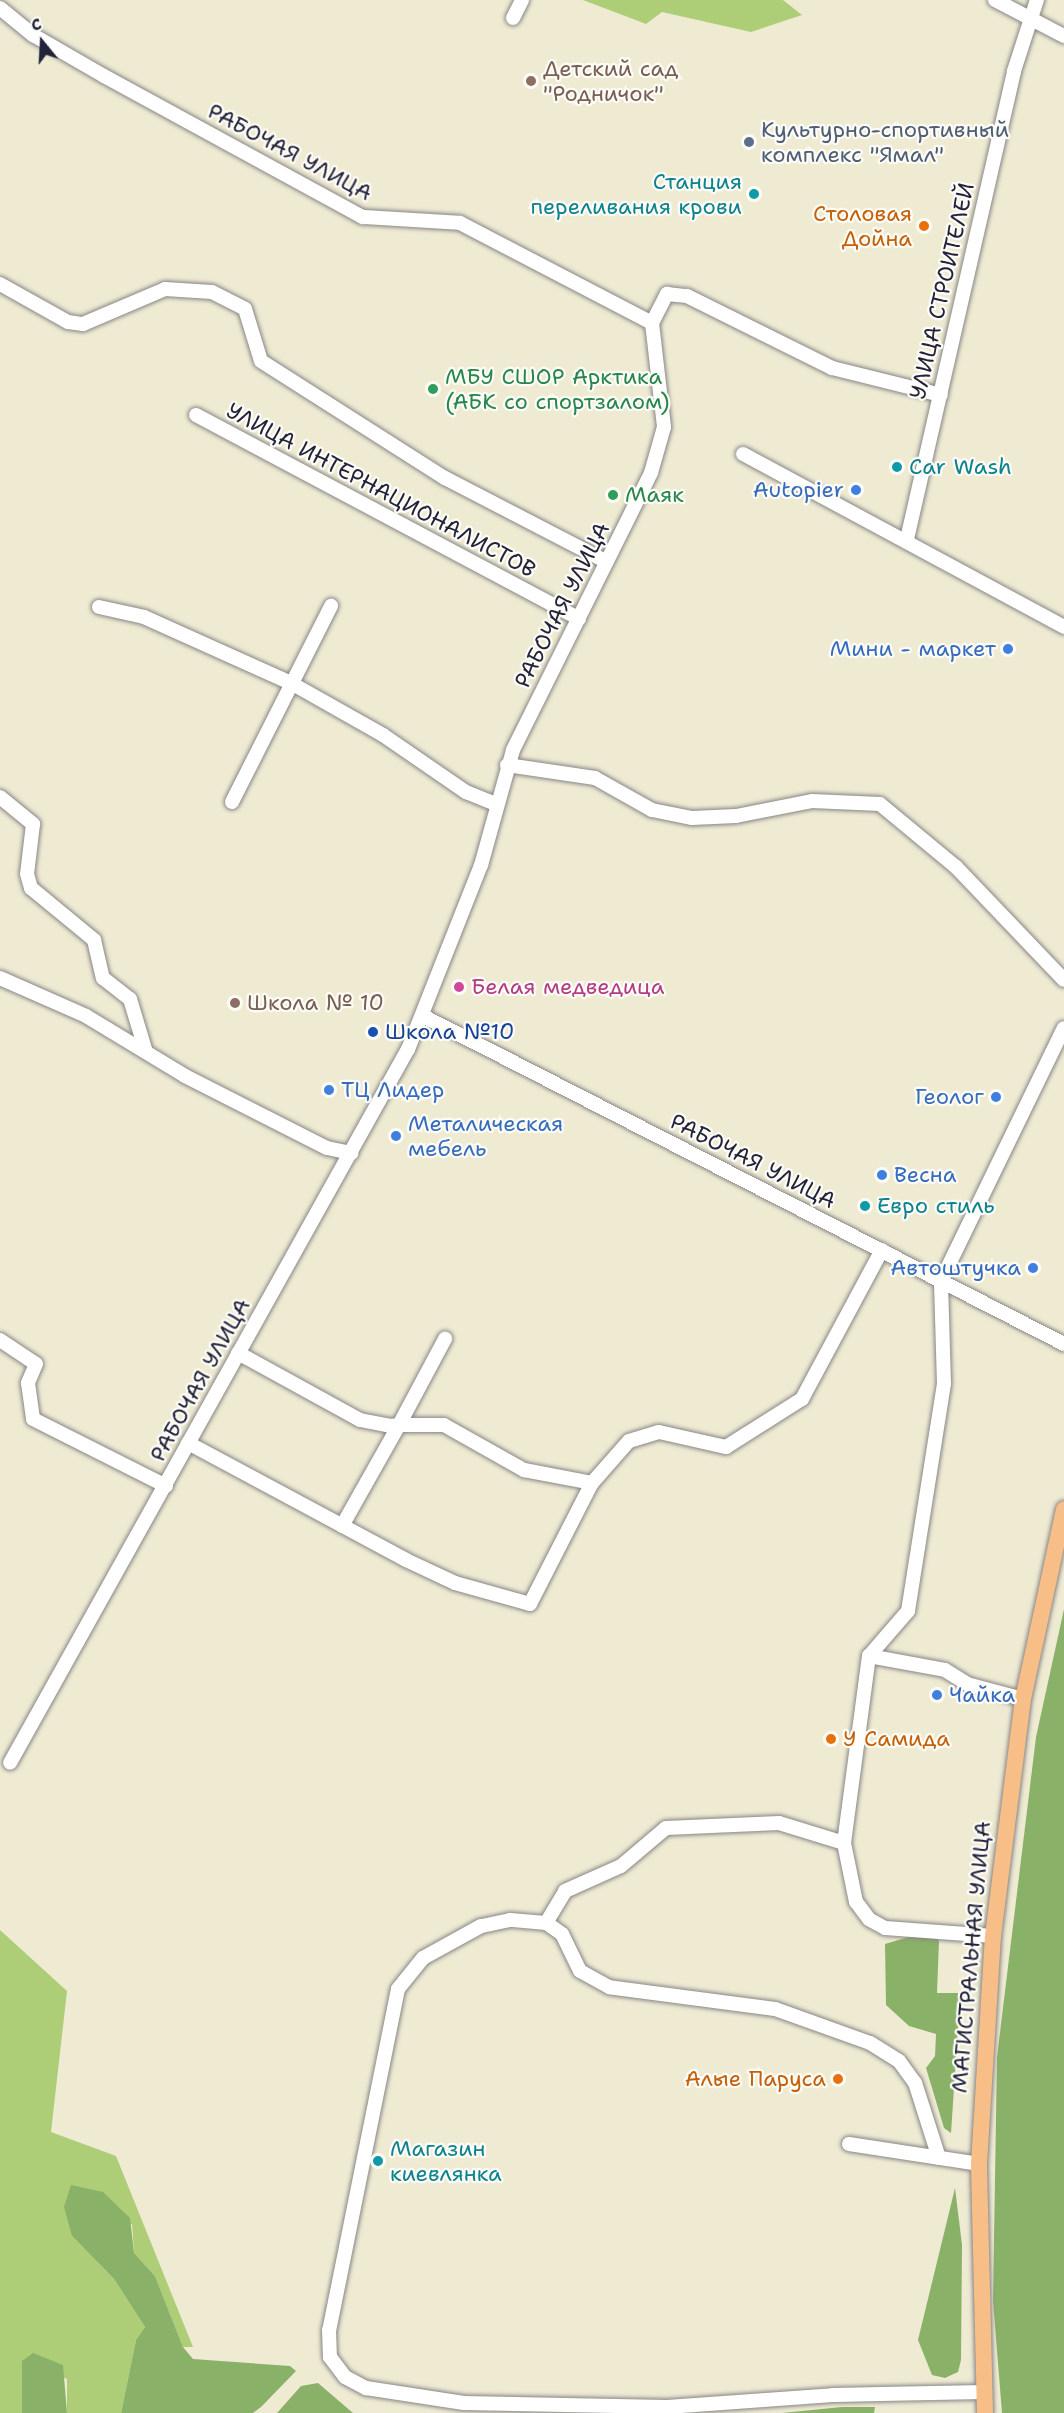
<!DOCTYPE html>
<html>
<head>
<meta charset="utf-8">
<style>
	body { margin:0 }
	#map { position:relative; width:1064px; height:2413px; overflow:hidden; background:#efebd3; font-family:"Shantell Sans",sans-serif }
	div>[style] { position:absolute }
	.green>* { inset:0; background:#adce77 }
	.forest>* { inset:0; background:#8ab168 }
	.roads { filter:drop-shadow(0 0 2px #888687) drop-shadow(0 0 2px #888687) }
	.minor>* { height:14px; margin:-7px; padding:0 7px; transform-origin:7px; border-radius:7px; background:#fff }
	.major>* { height:16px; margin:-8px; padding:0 8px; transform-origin:8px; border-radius:8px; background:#f7be87 }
	.dots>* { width:16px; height:16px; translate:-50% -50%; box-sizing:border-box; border:3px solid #fdfcf7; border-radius:50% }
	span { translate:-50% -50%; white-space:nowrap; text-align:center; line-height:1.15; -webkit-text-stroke:4.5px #fdfcf7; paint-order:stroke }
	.education-label { font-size:22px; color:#785e54 }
	.left { translate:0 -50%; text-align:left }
	.service-label { font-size:22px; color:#4e5e75 }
	.street-label { font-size:22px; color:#22223b }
	.culture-label { font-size:22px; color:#0d838f }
	.right { translate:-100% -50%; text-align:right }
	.food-label { font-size:22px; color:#c56008 }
	.leisure-label { font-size:22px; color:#27864d }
	.shop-label { font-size:22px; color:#366cbe }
	.hotel-label { font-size:22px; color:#b23c85 }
	.transit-label { font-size:22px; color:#164399 }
	.north { position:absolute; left:12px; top:12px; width:60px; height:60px; -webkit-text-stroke:4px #fdfcf7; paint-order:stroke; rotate:342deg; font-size:16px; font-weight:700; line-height:24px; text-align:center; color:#22223b }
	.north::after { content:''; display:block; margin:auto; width:21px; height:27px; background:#22223b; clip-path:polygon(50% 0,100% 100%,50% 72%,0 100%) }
</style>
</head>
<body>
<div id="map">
	<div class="green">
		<i style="clip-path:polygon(583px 0,783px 0,802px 15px,751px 32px,662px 12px,646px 24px)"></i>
		<i style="clip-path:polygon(0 1930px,67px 1991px,51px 2132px,116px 2156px,193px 2347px,183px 2347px,155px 2276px,134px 2253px,132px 2224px,72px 2236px,114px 2279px,145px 2327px,136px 2340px,121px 2413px,67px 2413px,67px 2379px,22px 2361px,22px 2413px,0 2413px)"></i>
	</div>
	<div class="forest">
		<i style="clip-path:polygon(1064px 1609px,1064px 2413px,1002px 2413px,993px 2301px,997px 2057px,1036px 1737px)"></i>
		<i style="clip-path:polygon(912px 1936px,935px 1936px,939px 1941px,937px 1993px,958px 1993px,960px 1999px,951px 2133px,944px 2128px,926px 2068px,935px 2056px,936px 2034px,909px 2026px,886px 2005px,885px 1944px)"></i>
		<i style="clip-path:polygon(71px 2185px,103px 2192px,130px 2218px,134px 2253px,155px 2276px,183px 2347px,193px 2359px,290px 2366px,296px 2371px,261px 2407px,253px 2413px,121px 2413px,136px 2340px,145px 2327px,114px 2279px,72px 2236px,64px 2207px)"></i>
		<i style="clip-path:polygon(955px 2188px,962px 2245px,961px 2360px,958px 2372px,945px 2378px,932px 2375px,918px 2340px)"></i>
		<i style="clip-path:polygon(33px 2353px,63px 2365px,67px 2413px,22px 2413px,22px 2361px)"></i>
		<i style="clip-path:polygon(318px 2383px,353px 2413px,277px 2413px,301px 2386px)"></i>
		<i style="clip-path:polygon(842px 2407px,875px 2407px,874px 2413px,782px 2413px)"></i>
	</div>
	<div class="roads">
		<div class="minor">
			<i style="left:995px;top:0;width:78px;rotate:27.6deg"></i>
			<i style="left:0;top:8px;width:43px;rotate:39.3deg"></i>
			<i style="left:33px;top:35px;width:82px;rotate:30deg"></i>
			<i style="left:104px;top:76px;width:295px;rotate:28.6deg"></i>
			<i style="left:363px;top:217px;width:97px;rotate:3.5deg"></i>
			<i style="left:460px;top:223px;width:216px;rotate:27.5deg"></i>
			<i style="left:652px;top:323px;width:105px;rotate:83.4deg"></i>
			<i style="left:664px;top:427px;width:48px;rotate:105.8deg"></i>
			<i style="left:651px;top:473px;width:309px;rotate:116.5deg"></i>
			<i style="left:513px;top:750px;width:119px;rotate:105.5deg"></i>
			<i style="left:481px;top:865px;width:198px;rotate:111.6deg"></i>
			<i style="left:408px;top:1049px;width:817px;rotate:119.14deg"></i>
			<i style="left:513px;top:18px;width:20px;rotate:-63deg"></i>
			<i style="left:0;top:284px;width:78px;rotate:29.2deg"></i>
			<i style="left:68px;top:322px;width:15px;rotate:8deg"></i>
			<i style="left:83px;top:324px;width:89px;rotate:-23.1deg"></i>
			<i style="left:165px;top:289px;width:47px;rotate:3.7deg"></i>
			<i style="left:212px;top:292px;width:37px;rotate:27deg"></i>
			<i style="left:245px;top:309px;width:54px;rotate:72.9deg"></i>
			<i style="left:261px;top:361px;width:218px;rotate:32.5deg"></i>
			<i style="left:445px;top:478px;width:182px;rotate:27.4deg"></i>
			<i style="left:652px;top:323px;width:33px;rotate:-63deg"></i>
			<i style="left:667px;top:294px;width:20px;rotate:6deg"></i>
			<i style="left:687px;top:296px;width:162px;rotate:26.4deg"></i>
			<i style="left:832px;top:368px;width:112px;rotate:13.9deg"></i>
			<i style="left:196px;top:415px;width:434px;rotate:28deg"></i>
			<i style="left:743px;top:454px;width:365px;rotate:28.3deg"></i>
			<i style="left:907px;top:539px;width:480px;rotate:-77.1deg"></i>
			<i style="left:1014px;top:71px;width:75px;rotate:-72.1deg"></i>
			<i style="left:99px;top:607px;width:46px;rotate:12.5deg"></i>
			<i style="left:144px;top:617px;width:161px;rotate:24.2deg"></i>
			<i style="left:291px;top:683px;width:106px;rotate:29.5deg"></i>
			<i style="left:383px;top:735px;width:101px;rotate:34.5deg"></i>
			<i style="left:466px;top:792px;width:32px;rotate:22deg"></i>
			<i style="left:507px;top:765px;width:89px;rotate:8.4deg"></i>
			<i style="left:595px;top:778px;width:65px;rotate:29.3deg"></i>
			<i style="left:652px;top:810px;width:41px;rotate:11.3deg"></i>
			<i style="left:692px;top:818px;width:44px;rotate:-2.6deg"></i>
			<i style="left:736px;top:816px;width:77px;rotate:-11.2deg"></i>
			<i style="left:812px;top:801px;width:68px;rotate:2.5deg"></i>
			<i style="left:880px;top:804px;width:99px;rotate:39.7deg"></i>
			<i style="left:956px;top:867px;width:156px;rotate:46.3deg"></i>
			<i style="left:0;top:797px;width:43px;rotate:39.3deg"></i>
			<i style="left:33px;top:824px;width:50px;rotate:96.8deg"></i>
			<i style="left:27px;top:874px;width:15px;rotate:74deg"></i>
			<i style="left:31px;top:888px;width:82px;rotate:39.5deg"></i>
			<i style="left:94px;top:940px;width:39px;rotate:77deg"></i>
			<i style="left:103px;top:978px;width:34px;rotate:38deg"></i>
			<i style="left:130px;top:999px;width:55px;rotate:73.2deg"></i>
			<i style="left:232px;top:802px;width:220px;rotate:-63.2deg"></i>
			<i style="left:0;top:978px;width:94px;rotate:23.8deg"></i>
			<i style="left:86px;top:1016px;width:116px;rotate:31.2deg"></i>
			<i style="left:185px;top:1076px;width:159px;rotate:26.9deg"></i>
			<i style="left:327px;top:1148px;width:25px;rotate:12deg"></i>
			<i style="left:423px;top:1016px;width:720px;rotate:27.1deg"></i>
			<i style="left:0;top:1340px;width:43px;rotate:33.7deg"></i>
			<i style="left:36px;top:1364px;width:21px;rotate:113deg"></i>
			<i style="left:28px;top:1383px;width:36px;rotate:82deg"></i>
			<i style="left:33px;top:1419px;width:149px;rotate:26.7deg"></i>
			<i style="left:238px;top:1353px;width:139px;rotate:28.8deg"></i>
			<i style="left:360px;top:1420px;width:31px;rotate:11deg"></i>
			<i style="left:390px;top:1426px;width:9px;rotate:-6deg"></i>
			<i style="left:399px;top:1425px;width:98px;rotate:-61.9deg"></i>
			<i style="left:188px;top:1443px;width:247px;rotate:28.2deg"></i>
			<i style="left:406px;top:1560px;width:54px;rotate:25.1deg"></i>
			<i style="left:455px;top:1583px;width:78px;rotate:15.6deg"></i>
			<i style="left:530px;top:1604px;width:136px;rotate:-62.9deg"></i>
			<i style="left:592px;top:1483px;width:56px;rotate:-48.6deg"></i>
			<i style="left:629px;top:1441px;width:31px;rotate:-17deg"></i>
			<i style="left:659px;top:1432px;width:69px;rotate:12.6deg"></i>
			<i style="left:726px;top:1447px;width:90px;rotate:-32.3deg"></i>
			<i style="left:802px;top:1399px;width:169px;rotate:-61.8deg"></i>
			<i style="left:342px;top:1526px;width:116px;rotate:-60.6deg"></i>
			<i style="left:399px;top:1425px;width:45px"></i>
			<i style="left:444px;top:1425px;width:92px;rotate:29.4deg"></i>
			<i style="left:524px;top:1470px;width:69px;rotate:10.8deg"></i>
			<i style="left:869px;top:1656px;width:77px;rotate:10.4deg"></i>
			<i style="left:945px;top:1670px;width:26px;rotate:32deg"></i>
			<i style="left:967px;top:1684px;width:58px;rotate:15deg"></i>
			<i style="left:546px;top:1923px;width:37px;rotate:-59deg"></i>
			<i style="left:565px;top:1891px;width:61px;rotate:-24.1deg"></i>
			<i style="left:621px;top:1866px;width:59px;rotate:-40.2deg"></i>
			<i style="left:666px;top:1828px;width:113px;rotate:-2.5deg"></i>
			<i style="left:779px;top:1823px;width:68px;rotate:17.1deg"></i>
			<i style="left:993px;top:1936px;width:108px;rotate:-175.8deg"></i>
			<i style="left:885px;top:1928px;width:18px;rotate:-151deg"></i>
			<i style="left:869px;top:1919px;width:21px;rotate:-127deg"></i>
			<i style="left:856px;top:1902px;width:60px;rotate:-101.5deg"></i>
			<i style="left:844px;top:1843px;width:189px;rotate:-82.4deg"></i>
			<i style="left:869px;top:1656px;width:60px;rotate:-49.1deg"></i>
			<i style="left:908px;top:1611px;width:230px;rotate:-81deg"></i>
			<i style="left:944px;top:1384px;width:103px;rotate:-91.7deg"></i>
			<i style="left:941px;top:1281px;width:281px;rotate:-64.1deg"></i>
			<i style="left:849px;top:2144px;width:132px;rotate:8.7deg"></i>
			<i style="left:939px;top:2158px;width:79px;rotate:-107.7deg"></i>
			<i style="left:915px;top:2083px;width:27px;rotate:-126deg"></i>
			<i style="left:899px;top:2061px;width:34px;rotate:-148deg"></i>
			<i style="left:870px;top:2043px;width:101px;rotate:-160.3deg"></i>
			<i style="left:775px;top:2009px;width:167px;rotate:-172.5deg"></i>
			<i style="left:609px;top:1987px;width:33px;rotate:-151deg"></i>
			<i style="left:580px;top:1971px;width:41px;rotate:-115.9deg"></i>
			<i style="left:562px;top:1934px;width:19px;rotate:-145deg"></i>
			<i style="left:546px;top:1923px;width:36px;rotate:-175deg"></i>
			<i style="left:510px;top:1920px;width:30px;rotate:168deg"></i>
			<i style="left:481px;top:1926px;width:66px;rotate:151.1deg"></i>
			<i style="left:423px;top:1958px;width:40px;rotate:129deg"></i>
			<i style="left:398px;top:1989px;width:348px;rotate:101.4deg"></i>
			<i style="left:329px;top:2330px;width:27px;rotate:88deg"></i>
			<i style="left:330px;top:2357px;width:25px;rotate:53deg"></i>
			<i style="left:345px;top:2377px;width:24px;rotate:28deg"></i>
			<i style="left:366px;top:2388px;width:99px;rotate:8.7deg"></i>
			<i style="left:464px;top:2403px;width:203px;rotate:1.1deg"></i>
			<i style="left:667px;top:2407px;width:166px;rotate:-4.1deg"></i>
			<i style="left:833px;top:2395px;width:151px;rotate:-1.1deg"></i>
		</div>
		<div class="major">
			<i style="left:985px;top:2413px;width:249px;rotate:-91.4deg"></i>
			<i style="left:979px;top:2164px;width:228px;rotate:-86.5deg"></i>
			<i style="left:993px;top:1936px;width:239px;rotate:-82.8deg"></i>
			<i style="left:1023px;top:1699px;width:194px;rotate:-77.8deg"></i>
		</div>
	</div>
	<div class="dots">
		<i style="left:531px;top:81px;background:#8d6e63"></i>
		<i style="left:749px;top:142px;background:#5c6f8a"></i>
		<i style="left:754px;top:194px;background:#0f9aa8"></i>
		<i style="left:924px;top:226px;background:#e8710a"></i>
		<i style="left:433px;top:389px;background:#2e9e5b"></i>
		<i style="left:897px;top:467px;background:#0f9aa8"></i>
		<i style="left:856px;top:490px;background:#3f7fe0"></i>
		<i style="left:613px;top:495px;background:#2e9e5b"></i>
		<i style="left:1008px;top:649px;background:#3f7fe0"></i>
		<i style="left:459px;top:987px;background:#d1479c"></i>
		<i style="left:235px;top:1003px;background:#8d6e63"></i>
		<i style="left:373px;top:1032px;background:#1a4fb4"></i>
		<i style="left:329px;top:1090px;background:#3f7fe0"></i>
		<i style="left:996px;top:1097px;background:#3f7fe0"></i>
		<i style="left:396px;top:1136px;background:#3f7fe0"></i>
		<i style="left:882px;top:1175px;background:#3f7fe0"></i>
		<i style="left:865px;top:1206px;background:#0f9aa8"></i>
		<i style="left:1033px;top:1268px;background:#3f7fe0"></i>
		<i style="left:937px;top:1695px;background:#3f7fe0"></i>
		<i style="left:831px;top:1739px;background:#e8710a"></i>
		<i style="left:838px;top:2079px;background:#e8710a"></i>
		<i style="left:378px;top:2161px;background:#0f9aa8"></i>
	</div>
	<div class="education-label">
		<span class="left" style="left:543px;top:81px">Детский сад<br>"Родничок"</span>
		<span class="left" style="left:247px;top:1003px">Школа № 10</span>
	</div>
	<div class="service-label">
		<span class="left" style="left:761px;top:142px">Культурно-спортивный<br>комплекс "Ямал"</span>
	</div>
	<div class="street-label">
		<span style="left:290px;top:152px;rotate:28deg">РАБОЧАЯ УЛИЦА</span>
		<span style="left:942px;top:291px;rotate:-77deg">УЛИЦА СТРОИТЕЛЕЙ</span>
		<span style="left:381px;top:490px;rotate:28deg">УЛИЦА ИНТЕРНАЦИОНАЛИСТОВ</span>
		<span style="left:562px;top:605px;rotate:-63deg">РАБОЧАЯ УЛИЦА</span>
		<span style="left:753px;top:1161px;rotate:27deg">РАБОЧАЯ УЛИЦА</span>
		<span style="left:200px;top:1380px;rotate:-61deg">РАБОЧАЯ УЛИЦА</span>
		<span style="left:971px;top:1957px;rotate:-85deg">МАГИСТРАЛЬНАЯ УЛИЦА</span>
	</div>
	<div class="culture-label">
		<span class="right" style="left:742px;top:194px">Станция<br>переливания крови</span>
		<span class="left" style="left:909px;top:467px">Car Wash</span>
		<span class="left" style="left:877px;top:1206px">Евро стиль</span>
		<span class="left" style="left:390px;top:2161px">Магазин<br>киевлянка</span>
	</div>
	<div class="food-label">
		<span class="right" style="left:912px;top:226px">Столовая<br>Дойна</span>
		<span class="left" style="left:843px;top:1739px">У Самида</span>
		<span class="right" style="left:826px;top:2079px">Алые Паруса</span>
	</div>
	<div class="leisure-label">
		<span class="left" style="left:445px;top:389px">МБУ СШОР Арктика<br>(АБК со спортзалом)</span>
		<span class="left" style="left:625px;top:495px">Маяк</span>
	</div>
	<div class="shop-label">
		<span class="right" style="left:844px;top:490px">Autopier</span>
		<span class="right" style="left:996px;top:649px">Мини - маркет</span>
		<span class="left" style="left:341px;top:1090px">ТЦ Лидер</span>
		<span class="right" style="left:984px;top:1097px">Геолог</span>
		<span class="left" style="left:408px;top:1136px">Металическая<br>мебель</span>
		<span class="left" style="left:894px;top:1175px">Весна</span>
		<span class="right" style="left:1021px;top:1268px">Автоштучка</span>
		<span class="left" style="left:949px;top:1695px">Чайка</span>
	</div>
	<div class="hotel-label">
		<span class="left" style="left:471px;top:987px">Белая медведица</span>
	</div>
	<div class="transit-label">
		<span class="left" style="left:385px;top:1032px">Школа №10</span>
	</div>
	<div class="north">С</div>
</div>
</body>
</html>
